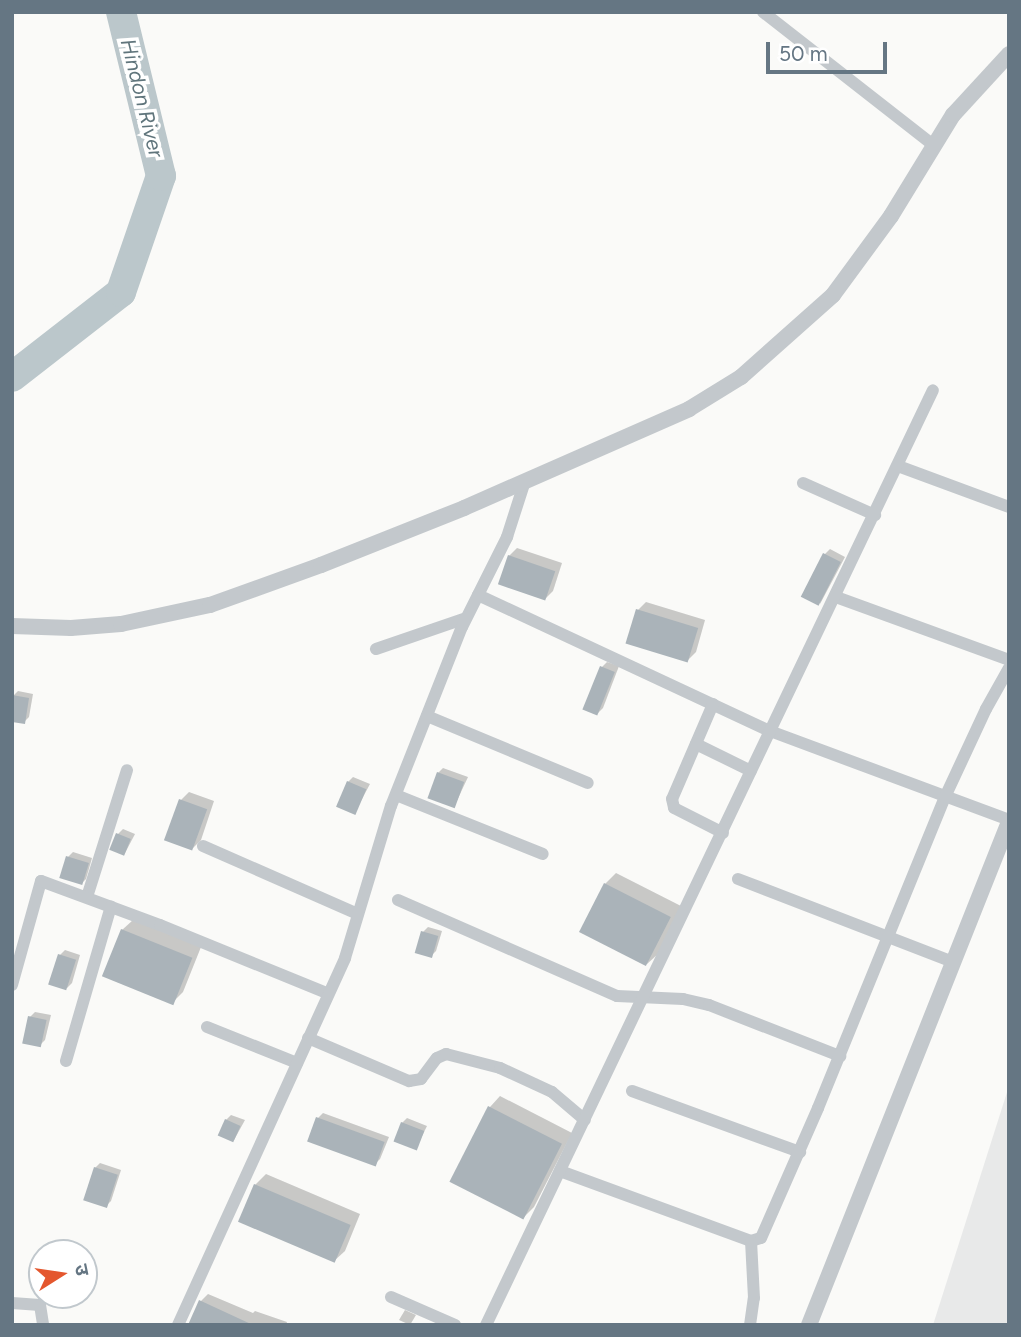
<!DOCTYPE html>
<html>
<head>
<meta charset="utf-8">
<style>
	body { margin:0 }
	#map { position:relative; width:1021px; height:1337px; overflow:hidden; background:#fafaf8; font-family:Figtree,"Noto Sans Devanagari",sans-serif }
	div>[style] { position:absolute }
	.built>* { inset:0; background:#e8e9e9 }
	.shadow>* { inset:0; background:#0003 }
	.river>* { height:30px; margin:-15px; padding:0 15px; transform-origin:15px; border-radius:15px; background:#bbc7cb }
	.building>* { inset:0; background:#aab3b9; transform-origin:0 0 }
	.minor>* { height:12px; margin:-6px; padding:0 6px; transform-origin:6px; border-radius:6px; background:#c3c8cc }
	.tertiary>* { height:16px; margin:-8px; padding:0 8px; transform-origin:8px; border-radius:8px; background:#c3c8cc }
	span { translate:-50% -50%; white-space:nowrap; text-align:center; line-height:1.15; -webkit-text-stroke:7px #fff; paint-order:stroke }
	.water-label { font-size:21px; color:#60757c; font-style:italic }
	.frame { position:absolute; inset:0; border:14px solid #657683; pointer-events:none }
	.north { position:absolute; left:28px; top:1239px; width:70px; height:70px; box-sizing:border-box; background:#fff; border:2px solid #c1c8cd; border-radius:50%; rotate:78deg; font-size:19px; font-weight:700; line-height:28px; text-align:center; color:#657683 }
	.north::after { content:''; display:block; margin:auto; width:24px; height:32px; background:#e4572e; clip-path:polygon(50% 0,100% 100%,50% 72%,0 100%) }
	.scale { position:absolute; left:766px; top:42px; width:121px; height:32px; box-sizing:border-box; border:4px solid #657683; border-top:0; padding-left:9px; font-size:21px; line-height:24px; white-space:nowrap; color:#657683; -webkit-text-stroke:5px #fff; paint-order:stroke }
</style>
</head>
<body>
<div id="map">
	<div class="built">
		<i style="clip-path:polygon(1009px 1086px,1009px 1325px,933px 1325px)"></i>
	</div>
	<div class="shadow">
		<i style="clip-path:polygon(517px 548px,562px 563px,553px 591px,545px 599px,509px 556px)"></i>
		<i style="clip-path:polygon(830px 549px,845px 557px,820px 604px,825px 554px)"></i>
		<i style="clip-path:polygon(646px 602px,705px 620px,696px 652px,688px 660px,638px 610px)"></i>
		<i style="clip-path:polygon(607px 662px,619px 666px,603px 708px,598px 713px,586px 709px,602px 667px)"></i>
		<i style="clip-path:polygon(18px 691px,33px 694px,29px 717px,24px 722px,13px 696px)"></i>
		<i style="clip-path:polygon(443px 768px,468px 777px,454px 807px,438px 773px)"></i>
		<i style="clip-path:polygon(353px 777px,370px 784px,355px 812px,348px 782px)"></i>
		<i style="clip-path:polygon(189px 792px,214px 801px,201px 840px,193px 848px,181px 800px)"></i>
		<i style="clip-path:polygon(123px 829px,135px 834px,125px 853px,118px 834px)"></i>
		<i style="clip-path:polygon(73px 852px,92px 858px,86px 879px,81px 884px,68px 857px)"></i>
		<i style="clip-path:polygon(616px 873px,681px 906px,658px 954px,647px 964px,605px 884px)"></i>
		<i style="clip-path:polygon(133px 920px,201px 947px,183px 992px,173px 1002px,122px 930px)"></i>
		<i style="clip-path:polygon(428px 927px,442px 931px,436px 951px,431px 956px,423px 932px)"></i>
		<i style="clip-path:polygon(65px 950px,80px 955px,72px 983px,67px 988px,60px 955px)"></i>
		<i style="clip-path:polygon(35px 1012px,51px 1015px,45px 1040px,40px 1045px,30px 1017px)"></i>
		<i style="clip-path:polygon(500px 1096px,572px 1133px,534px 1207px,523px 1218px,452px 1181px,490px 1107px)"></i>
		<i style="clip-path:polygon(323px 1113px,389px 1137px,380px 1159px,375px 1164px,318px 1118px)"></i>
		<i style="clip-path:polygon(231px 1115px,245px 1120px,234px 1140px,226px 1120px)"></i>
		<i style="clip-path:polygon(407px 1118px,427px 1126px,416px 1148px,402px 1123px)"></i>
		<i style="clip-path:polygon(100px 1163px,121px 1170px,111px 1201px,106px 1206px,95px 1168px)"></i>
		<i style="clip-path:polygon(266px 1174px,360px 1214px,345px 1251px,334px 1261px,255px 1185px)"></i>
		<i style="clip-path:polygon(208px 1294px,253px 1313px,255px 1311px,287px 1322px,286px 1325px,189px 1325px,200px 1302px)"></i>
		<i style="clip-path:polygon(405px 1310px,416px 1315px,410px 1325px,399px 1320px)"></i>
	</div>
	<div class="river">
		<i style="left:12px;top:377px;width:138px;rotate:-37.9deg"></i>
		<i style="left:121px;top:292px;width:123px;rotate:-71deg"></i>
		<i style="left:161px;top:176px;width:169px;rotate:-103.7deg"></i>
	</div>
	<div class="building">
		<i style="left:823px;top:553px;width:20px;height:49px;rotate:27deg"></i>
		<i style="left:508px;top:555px;width:50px;height:31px;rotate:19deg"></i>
		<i style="left:636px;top:609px;width:65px;height:36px;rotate:17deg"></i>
		<i style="left:600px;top:666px;width:16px;height:47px;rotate:22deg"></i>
		<i style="clip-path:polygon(12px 695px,29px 698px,25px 724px,12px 722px)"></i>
		<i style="left:437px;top:772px;width:29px;height:28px;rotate:20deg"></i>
		<i style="left:347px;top:781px;width:21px;height:28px;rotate:23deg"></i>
		<i style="left:179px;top:799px;width:30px;height:44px;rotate:20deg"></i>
		<i style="left:116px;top:833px;width:16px;height:18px;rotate:22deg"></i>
		<i style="left:66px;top:856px;width:24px;height:23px;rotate:17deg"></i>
		<i style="left:604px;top:883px;width:75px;height:55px;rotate:27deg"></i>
		<i style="left:121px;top:929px;width:77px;height:51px;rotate:22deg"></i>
		<i style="left:421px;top:931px;width:18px;height:23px;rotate:16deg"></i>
		<i style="left:58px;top:954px;width:19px;height:32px;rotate:18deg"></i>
		<i style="left:28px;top:1016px;width:19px;height:28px;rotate:12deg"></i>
		<i style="left:488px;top:1106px;width:83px;height:85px;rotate:27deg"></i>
		<i style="left:316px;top:1117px;width:73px;height:26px;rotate:20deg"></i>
		<i style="left:225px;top:1119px;width:17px;height:18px;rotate:24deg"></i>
		<i style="left:401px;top:1122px;width:25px;height:21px;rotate:21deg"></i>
		<i style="left:94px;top:1167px;width:25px;height:35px;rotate:18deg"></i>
		<i style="left:254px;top:1184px;width:105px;height:41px;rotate:23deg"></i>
		<i style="clip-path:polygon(199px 1300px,253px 1325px,188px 1325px)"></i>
	</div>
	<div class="minor">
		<i style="left:763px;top:12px;width:216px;rotate:38deg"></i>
		<i style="left:898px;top:466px;width:118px;rotate:20.3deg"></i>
		<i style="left:803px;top:483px;width:79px;rotate:24deg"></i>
		<i style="left:478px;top:595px;width:322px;rotate:25deg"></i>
		<i style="left:770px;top:731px;width:255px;rotate:20.4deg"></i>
		<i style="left:836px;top:597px;width:184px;rotate:20deg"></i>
		<i style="left:376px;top:649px;width:95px;rotate:-19deg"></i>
		<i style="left:713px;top:704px;width:103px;rotate:113.3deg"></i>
		<i style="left:672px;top:799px;width:9px;rotate:77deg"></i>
		<i style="left:674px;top:808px;width:55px;rotate:27deg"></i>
		<i style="left:427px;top:716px;width:174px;rotate:22.6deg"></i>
		<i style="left:696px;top:744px;width:61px;rotate:26.1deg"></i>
		<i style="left:396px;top:795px;width:158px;rotate:21.9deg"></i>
		<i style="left:203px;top:846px;width:169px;rotate:23.7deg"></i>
		<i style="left:738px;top:879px;width:228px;rotate:21.1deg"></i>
		<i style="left:87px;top:897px;width:133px;rotate:-72.5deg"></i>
		<i style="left:398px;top:900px;width:239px;rotate:23.7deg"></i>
		<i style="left:617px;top:996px;width:66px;rotate:2.6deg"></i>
		<i style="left:683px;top:999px;width:27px;rotate:13deg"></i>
		<i style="left:709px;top:1005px;width:141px;rotate:21.3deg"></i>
		<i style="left:12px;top:985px;width:108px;rotate:-74.4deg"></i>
		<i style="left:41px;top:881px;width:127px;rotate:20.3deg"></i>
		<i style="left:160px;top:925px;width:180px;rotate:22.2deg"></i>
		<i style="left:207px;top:1027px;width:97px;rotate:21.8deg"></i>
		<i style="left:308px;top:1038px;width:110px;rotate:23.1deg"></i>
		<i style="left:409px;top:1081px;width:12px;rotate:-9deg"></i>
		<i style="left:421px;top:1079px;width:26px;rotate:-53deg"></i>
		<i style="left:437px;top:1058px;width:10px;rotate:-24deg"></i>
		<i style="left:446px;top:1054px;width:56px;rotate:14.5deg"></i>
		<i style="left:500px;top:1068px;width:57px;rotate:24.8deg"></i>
		<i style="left:552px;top:1092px;width:43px;rotate:40.3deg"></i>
		<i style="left:66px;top:1061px;width:161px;rotate:-73.8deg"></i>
		<i style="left:632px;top:1091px;width:179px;rotate:20deg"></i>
		<i style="left:560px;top:1171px;width:203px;rotate:20.1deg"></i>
		<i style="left:751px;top:1241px;width:10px;rotate:-17deg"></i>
		<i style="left:761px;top:1238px;width:142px;rotate:-66.3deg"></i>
		<i style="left:818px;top:1108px;width:336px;rotate:-67.8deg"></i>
		<i style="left:945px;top:797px;width:97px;rotate:-65deg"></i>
		<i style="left:986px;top:709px;width:47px;rotate:-60.7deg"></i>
		<i style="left:391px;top:1297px;width:70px;rotate:23.6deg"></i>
		<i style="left:12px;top:1303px;width:28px;rotate:4deg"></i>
		<i style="left:40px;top:1305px;width:20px;rotate:81deg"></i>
		<i style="left:178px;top:1325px;width:403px;rotate:-65.5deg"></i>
		<i style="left:345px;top:958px;width:159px;rotate:-73.2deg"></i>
		<i style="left:391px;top:806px;width:193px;rotate:-68.4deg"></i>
		<i style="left:462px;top:627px;width:101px;rotate:-63.4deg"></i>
		<i style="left:507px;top:537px;width:59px;rotate:-72.2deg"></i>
		<i style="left:486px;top:1325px;width:1036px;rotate:-64.45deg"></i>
		<i style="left:750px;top:1325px;width:27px;rotate:-82deg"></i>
		<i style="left:754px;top:1298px;width:57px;rotate:-93deg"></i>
	</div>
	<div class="tertiary">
		<i style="left:12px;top:626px;width:59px;rotate:1.9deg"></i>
		<i style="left:71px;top:628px;width:50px;rotate:-4.6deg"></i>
		<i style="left:121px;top:624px;width:91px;rotate:-12.1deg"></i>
		<i style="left:210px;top:605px;width:118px;rotate:-19.8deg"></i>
		<i style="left:321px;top:565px;width:154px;rotate:-21.7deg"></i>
		<i style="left:464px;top:508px;width:246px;rotate:-23.7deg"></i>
		<i style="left:689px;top:409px;width:61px;rotate:-31.6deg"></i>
		<i style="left:741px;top:377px;width:123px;rotate:-41.7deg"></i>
		<i style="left:833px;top:295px;width:98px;rotate:-53.7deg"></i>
		<i style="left:891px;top:216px;width:119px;rotate:-58.5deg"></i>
		<i style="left:953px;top:115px;width:83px;rotate:-47.4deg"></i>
		<i style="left:809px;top:1325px;width:541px;rotate:-68.32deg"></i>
	</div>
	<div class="water-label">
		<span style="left:142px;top:98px;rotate:76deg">Hindon River</span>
	</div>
	<div class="frame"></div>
	<div class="north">उ</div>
	<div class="scale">50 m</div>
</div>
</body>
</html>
